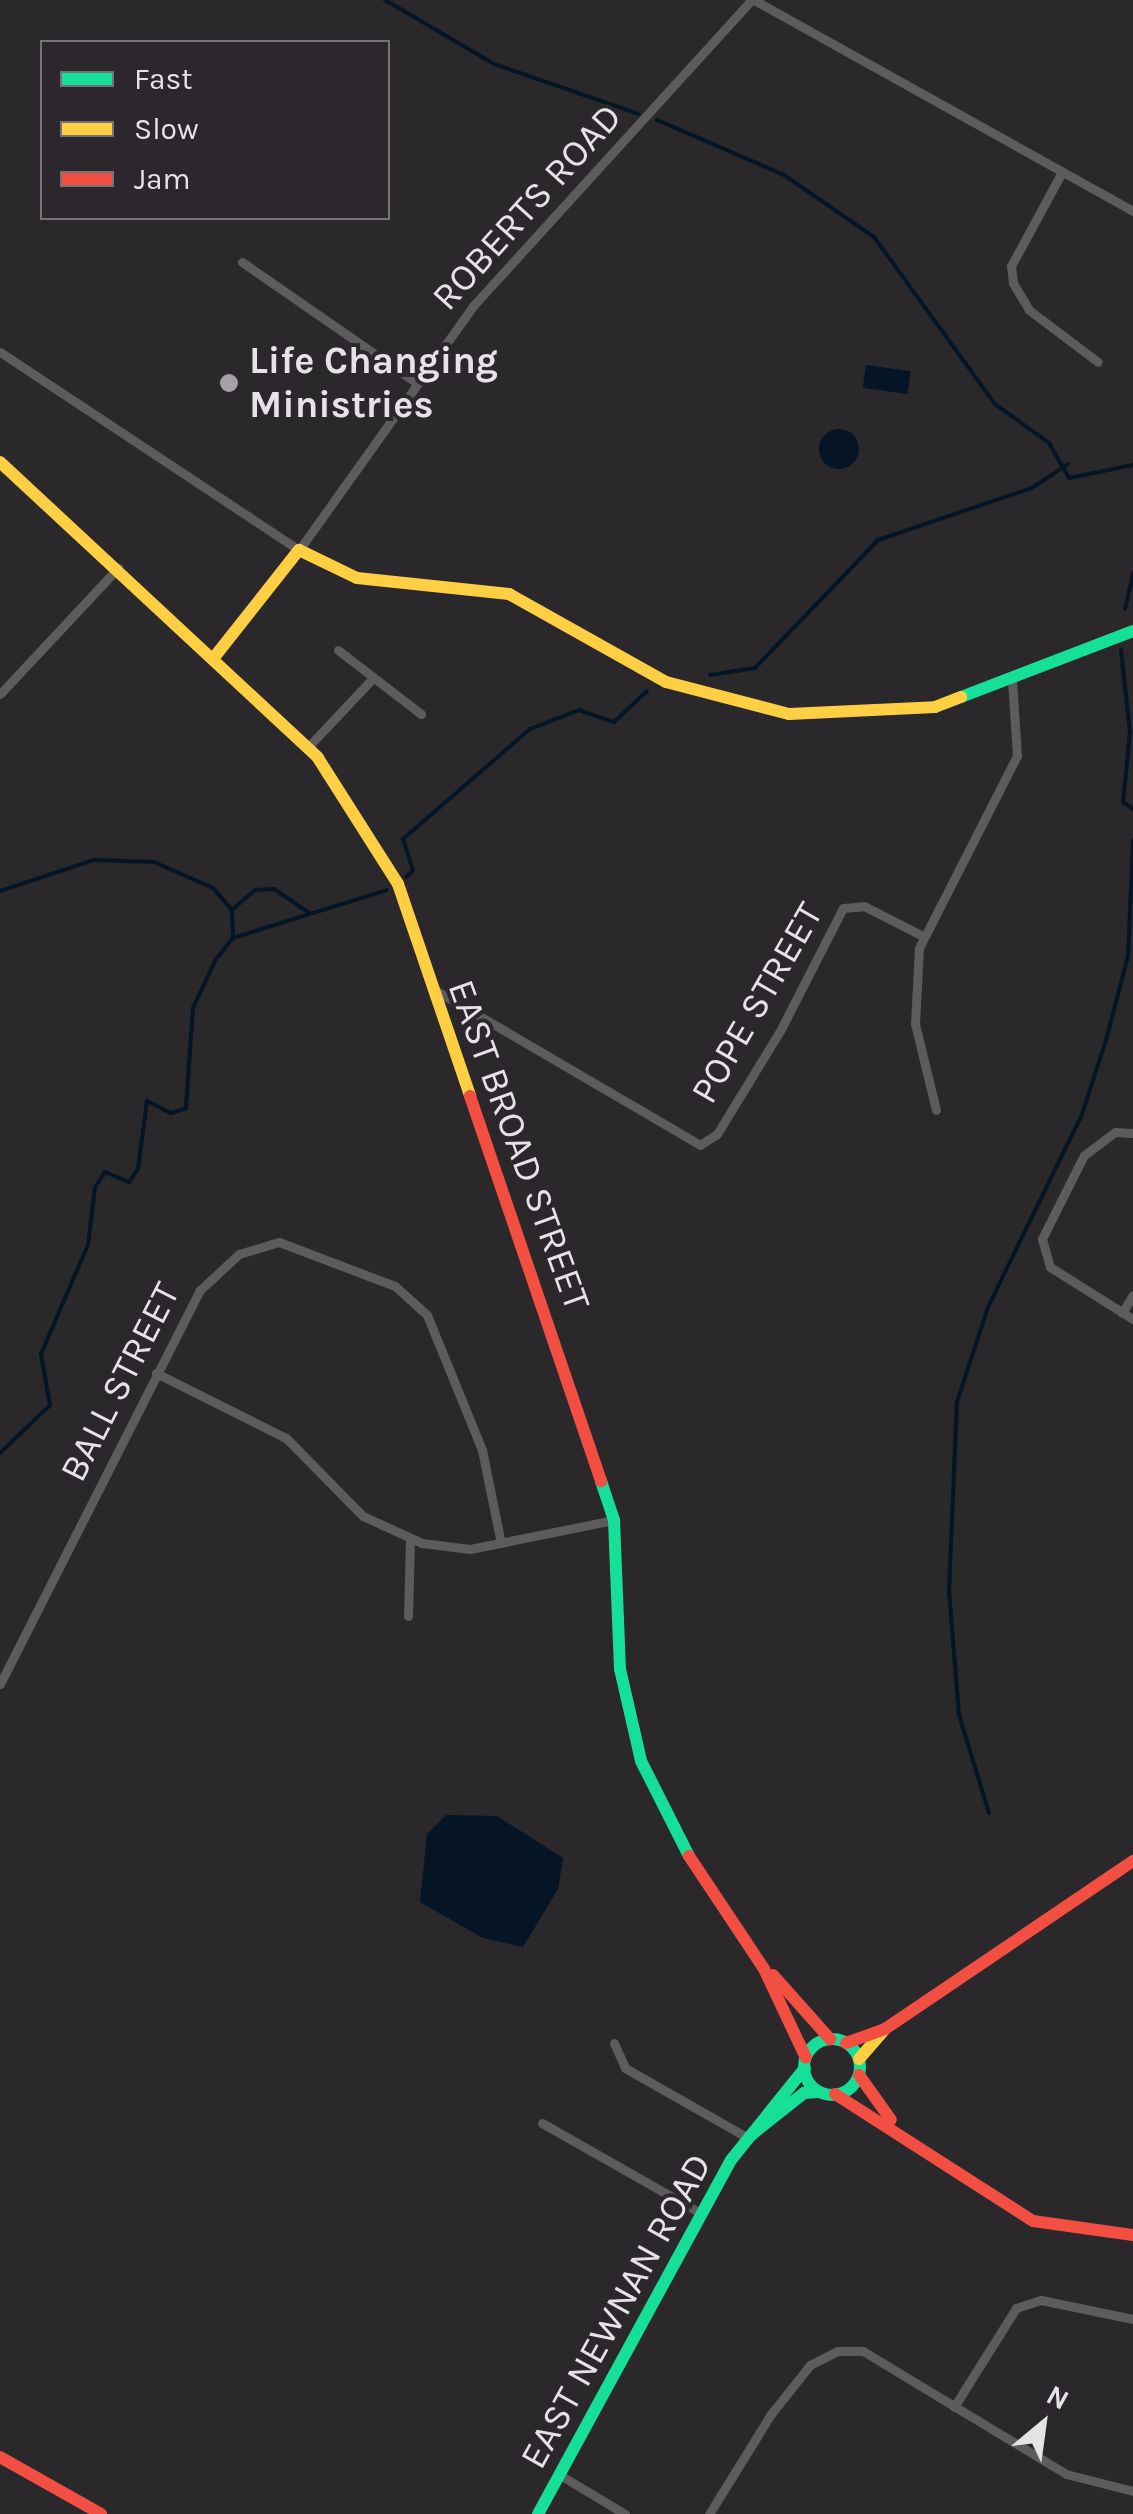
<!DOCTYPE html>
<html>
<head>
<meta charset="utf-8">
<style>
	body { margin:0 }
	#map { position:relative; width:1133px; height:2514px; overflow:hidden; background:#2a282b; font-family:Karla,sans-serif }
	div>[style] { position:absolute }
	.water>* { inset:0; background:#051525; transform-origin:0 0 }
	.round { border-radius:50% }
	.stream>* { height:4px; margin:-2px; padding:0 2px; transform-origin:2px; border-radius:2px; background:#051525 }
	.street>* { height:9px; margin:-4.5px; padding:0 4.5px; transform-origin:4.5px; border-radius:4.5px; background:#5d5b5d }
	.fast>* { height:12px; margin:-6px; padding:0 6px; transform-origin:6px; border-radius:6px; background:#16e098 }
	.fast>.ring { margin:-6px; padding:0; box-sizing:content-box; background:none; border:12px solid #16e098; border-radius:50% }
	.slow>* { height:12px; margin:-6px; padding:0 6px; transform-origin:6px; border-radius:6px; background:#ffcf43 }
	.jam>* { height:12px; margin:-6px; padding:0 6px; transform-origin:6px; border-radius:6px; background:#f24e42 }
	.dots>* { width:28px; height:28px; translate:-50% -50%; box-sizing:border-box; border:5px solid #2b272c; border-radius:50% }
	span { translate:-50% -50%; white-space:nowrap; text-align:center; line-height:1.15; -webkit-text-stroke:8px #2b272c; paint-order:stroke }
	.street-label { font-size:38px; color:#e6e3e6 }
	.poi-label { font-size:38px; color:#e6e3e6; font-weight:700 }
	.left { translate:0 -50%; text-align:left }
	.legend { position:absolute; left:40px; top:40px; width:350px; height:180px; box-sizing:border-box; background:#2b272c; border:2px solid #767276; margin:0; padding:12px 18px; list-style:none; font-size:30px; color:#e6e3e6 }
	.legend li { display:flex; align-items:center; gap:20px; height:50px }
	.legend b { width:50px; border:2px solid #767276 }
	.north { position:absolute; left:993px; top:2374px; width:100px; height:100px; -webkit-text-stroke:8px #2b272c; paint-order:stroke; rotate:29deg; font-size:28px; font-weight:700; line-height:40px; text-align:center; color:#e6e3e6 }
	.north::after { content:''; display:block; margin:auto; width:35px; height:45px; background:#e6e3e6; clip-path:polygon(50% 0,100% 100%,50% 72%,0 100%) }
</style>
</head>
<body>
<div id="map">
	<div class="water">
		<i style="left:866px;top:365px;width:45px;height:23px;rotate:8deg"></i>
		<i class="round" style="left:819px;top:429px;width:40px;height:40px"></i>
		<i style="clip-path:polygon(446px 1815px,497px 1816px,563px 1858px,558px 1889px,523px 1947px,483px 1938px,420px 1902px,427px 1834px)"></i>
	</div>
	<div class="stream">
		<i style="left:385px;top:0;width:126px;rotate:30.4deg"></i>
		<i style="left:494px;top:64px;width:153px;rotate:19deg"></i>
		<i style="left:657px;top:120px;width:138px;rotate:23.4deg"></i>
		<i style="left:784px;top:175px;width:109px;rotate:34.6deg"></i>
		<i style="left:874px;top:237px;width:206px;rotate:54.1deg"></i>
		<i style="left:995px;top:404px;width:67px;rotate:35.8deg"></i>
		<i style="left:1049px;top:443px;width:40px;rotate:60.3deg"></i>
		<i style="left:1069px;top:478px;width:65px;rotate:-11.5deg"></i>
		<i style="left:1125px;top:609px;width:37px;rotate:-77deg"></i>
		<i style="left:1121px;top:650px;width:83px;rotate:83.8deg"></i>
		<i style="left:1130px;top:733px;width:69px;rotate:95.8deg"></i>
		<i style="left:1123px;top:802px;width:12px;rotate:35deg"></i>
		<i style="left:710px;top:675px;width:46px;rotate:-8.8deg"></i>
		<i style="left:755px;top:668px;width:178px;rotate:-46.1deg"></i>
		<i style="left:878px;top:540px;width:163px;rotate:-18.7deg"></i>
		<i style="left:1032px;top:488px;width:43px;rotate:-33.7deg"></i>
		<i style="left:406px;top:877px;width:9px;rotate:-41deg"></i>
		<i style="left:413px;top:871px;width:34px;rotate:-107deg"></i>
		<i style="left:403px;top:839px;width:168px;rotate:-40.9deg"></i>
		<i style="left:530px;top:729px;width:53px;rotate:-21.2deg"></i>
		<i style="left:579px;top:710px;width:37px;rotate:19deg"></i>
		<i style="left:614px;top:722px;width:45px;rotate:-43.2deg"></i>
		<i style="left:0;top:891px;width:99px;rotate:-18.3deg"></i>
		<i style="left:94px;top:860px;width:60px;rotate:1.9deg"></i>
		<i style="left:154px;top:862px;width:64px;rotate:23.8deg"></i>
		<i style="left:213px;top:888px;width:29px;rotate:49deg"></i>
		<i style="left:232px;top:910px;width:30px;rotate:-41deg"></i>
		<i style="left:255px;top:890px;width:19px;rotate:-3deg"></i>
		<i style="left:274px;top:889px;width:41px;rotate:34.1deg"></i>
		<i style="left:232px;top:910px;width:28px;rotate:88deg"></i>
		<i style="left:0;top:1453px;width:69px;rotate:-43.8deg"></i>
		<i style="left:50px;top:1405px;width:52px;rotate:-100deg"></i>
		<i style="left:41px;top:1354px;width:119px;rotate:-66.7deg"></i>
		<i style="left:88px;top:1245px;width:58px;rotate:-83.1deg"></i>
		<i style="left:95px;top:1187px;width:18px;rotate:-56deg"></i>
		<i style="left:105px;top:1172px;width:26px;rotate:23deg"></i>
		<i style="left:129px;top:1182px;width:16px;rotate:-55deg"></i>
		<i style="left:138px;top:1169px;width:69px;rotate:-82.5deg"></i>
		<i style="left:147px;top:1101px;width:27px;rotate:27deg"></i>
		<i style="left:171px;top:1113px;width:16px;rotate:-18deg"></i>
		<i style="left:186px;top:1108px;width:100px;rotate:-86deg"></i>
		<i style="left:193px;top:1008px;width:54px;rotate:-64.9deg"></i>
		<i style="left:216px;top:959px;width:27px;rotate:-51deg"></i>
		<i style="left:233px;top:938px;width:161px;rotate:-17.3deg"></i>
		<i style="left:989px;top:1813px;width:102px;rotate:-107deg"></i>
		<i style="left:959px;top:1715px;width:124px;rotate:-94.6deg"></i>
		<i style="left:949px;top:1591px;width:189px;rotate:-87.6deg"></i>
		<i style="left:957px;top:1402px;width:100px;rotate:-71.9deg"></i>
		<i style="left:988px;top:1307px;width:215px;rotate:-64deg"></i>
		<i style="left:1082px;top:1114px;width:78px;rotate:-72deg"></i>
		<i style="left:1106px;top:1040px;width:87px;rotate:-75.3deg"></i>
		<i style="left:1128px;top:956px;width:116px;rotate:-87.5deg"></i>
	</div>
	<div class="street">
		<i style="left:754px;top:0;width:434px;rotate:29.1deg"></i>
		<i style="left:1062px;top:172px;width:107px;rotate:118.5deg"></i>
		<i style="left:1011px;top:266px;width:17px;rotate:83deg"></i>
		<i style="left:1013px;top:283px;width:31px;rotate:59deg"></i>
		<i style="left:1029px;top:310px;width:86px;rotate:37deg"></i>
		<i style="left:242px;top:262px;width:211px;rotate:34.7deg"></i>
		<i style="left:0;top:352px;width:359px;rotate:33.5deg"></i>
		<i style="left:299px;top:550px;width:300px;rotate:-54.5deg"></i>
		<i style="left:473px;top:306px;width:413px;rotate:-47.7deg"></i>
		<i style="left:338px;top:650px;width:105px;rotate:37.6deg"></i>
		<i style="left:0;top:694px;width:173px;rotate:-46.9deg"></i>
		<i style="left:308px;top:747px;width:95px;rotate:-46.7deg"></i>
		<i style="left:435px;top:990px;width:307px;rotate:30.3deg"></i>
		<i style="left:700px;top:1145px;width:20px;rotate:-33deg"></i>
		<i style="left:717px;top:1134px;width:123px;rotate:-58.6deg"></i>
		<i style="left:781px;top:1029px;width:136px;rotate:-62.9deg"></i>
		<i style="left:843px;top:908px;width:21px;rotate:-5deg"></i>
		<i style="left:864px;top:906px;width:66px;rotate:27deg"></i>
		<i style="left:936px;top:1110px;width:89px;rotate:-103.7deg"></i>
		<i style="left:915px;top:1024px;width:76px;rotate:-87deg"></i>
		<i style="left:919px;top:948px;width:216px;rotate:-63deg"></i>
		<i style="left:1017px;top:756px;width:75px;rotate:-93.8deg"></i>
		<i style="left:1133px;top:1133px;width:18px;rotate:-177deg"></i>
		<i style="left:1115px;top:1132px;width:39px;rotate:143deg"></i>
		<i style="left:1084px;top:1155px;width:94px;rotate:116.6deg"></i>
		<i style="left:1042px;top:1239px;width:29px;rotate:74deg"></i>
		<i style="left:1050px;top:1267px;width:98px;rotate:32.1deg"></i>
		<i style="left:1122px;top:1313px;width:21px;rotate:-59deg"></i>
		<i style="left:156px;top:1373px;width:145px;rotate:26.6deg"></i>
		<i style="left:286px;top:1438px;width:110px;rotate:45.4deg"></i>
		<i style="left:363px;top:1516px;width:65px;rotate:24.6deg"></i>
		<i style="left:422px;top:1543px;width:48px;rotate:7.1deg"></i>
		<i style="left:470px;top:1549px;width:147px;rotate:-11.4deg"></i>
		<i style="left:408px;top:1616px;width:77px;rotate:-88.5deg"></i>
		<i style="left:0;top:1684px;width:441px;rotate:-63.1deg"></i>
		<i style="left:199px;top:1291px;width:54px;rotate:-42.8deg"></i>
		<i style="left:239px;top:1254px;width:42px;rotate:-16.7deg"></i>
		<i style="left:279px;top:1242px;width:124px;rotate:20.8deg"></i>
		<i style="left:395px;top:1286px;width:43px;rotate:42.2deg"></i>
		<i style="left:427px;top:1315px;width:146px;rotate:67.8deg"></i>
		<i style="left:482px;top:1450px;width:95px;rotate:78.5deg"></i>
		<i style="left:614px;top:2043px;width:27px;rotate:66deg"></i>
		<i style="left:625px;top:2068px;width:142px;rotate:29.6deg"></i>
		<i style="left:542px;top:2123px;width:184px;rotate:29.6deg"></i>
		<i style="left:954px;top:2407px;width:117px;rotate:-57.9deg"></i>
		<i style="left:1016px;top:2308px;width:26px;rotate:-18deg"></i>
		<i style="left:1041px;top:2300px;width:94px;rotate:11.7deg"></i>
		<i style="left:560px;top:2475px;width:76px;rotate:31deg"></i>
		<i style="left:709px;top:2514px;width:118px;rotate:-58.2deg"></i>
		<i style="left:771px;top:2414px;width:63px;rotate:-51.5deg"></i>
		<i style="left:810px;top:2365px;width:30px;rotate:-27deg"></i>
		<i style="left:837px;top:2351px;width:26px"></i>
		<i style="left:863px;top:2351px;width:237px;rotate:31.2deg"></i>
		<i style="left:1066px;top:2474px;width:69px;rotate:14.2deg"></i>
	</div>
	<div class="fast">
		<i style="left:961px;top:697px;width:184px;rotate:-21deg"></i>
		<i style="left:601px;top:1481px;width:41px;rotate:71.6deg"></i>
		<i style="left:614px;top:1520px;width:149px;rotate:87.7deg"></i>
		<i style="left:620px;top:1669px;width:94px;rotate:77.1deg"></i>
		<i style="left:641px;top:1761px;width:106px;rotate:63.2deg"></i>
		<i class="ring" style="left:804px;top:2039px;width:44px;height:44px"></i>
		<i style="left:750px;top:2136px;width:69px;rotate:-38.5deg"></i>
		<i style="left:804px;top:2093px;width:15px;rotate:-4deg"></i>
		<i style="left:538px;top:2514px;width:403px;rotate:-61.4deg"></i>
		<i style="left:731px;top:2160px;width:118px;rotate:-51.2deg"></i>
	</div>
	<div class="slow">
		<i style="left:0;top:462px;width:434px;rotate:42.9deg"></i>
		<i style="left:318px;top:758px;width:149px;rotate:57.6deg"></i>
		<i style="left:398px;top:884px;width:224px;rotate:71.2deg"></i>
		<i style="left:216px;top:655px;width:134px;rotate:-51.7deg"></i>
		<i style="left:299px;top:550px;width:64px;rotate:25.8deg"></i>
		<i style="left:357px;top:578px;width:153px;rotate:6deg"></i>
		<i style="left:509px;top:594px;width:180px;rotate:29.3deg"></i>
		<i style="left:666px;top:682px;width:127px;rotate:14.6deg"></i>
		<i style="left:789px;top:714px;width:146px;rotate:-2.7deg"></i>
		<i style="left:935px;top:707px;width:28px;rotate:-21deg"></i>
		<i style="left:859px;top:2059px;width:40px;rotate:-49deg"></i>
	</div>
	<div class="jam">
		<i style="left:470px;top:1096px;width:407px;rotate:71.2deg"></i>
		<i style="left:689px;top:1856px;width:136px;rotate:56.4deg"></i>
		<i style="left:764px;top:1969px;width:98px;rotate:64.7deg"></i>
		<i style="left:773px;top:1975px;width:86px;rotate:48.3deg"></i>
		<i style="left:846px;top:2043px;width:41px;rotate:-19.7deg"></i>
		<i style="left:885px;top:2029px;width:300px;rotate:-34.1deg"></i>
		<i style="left:859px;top:2075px;width:55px;rotate:54.6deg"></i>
		<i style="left:835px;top:2094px;width:235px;rotate:32.7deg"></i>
		<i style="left:1033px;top:2221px;width:101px;rotate:8deg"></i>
		<i style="left:0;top:2457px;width:116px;rotate:29.4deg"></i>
	</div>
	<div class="dots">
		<i style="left:229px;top:383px;background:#a4a2a5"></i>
	</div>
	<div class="street-label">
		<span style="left:527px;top:207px;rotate:-48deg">ROBERTS ROAD</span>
		<span style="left:757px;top:1003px;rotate:-60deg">POPE STREET</span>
		<span style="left:519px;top:1145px;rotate:70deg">EAST BROAD STREET</span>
		<span style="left:120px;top:1382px;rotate:-63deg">BALL STREET</span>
		<span style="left:616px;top:2311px;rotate:-61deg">EAST NEWNAN ROAD</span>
	</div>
	<div class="poi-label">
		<span class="left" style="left:249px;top:383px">Life Changing<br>Ministries</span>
	</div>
	<ul class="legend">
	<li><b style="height:12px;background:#16e098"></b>Fast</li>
	<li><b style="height:12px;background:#ffcf43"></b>Slow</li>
	<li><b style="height:12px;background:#f24e42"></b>Jam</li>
	</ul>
	<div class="north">N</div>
</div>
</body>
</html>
